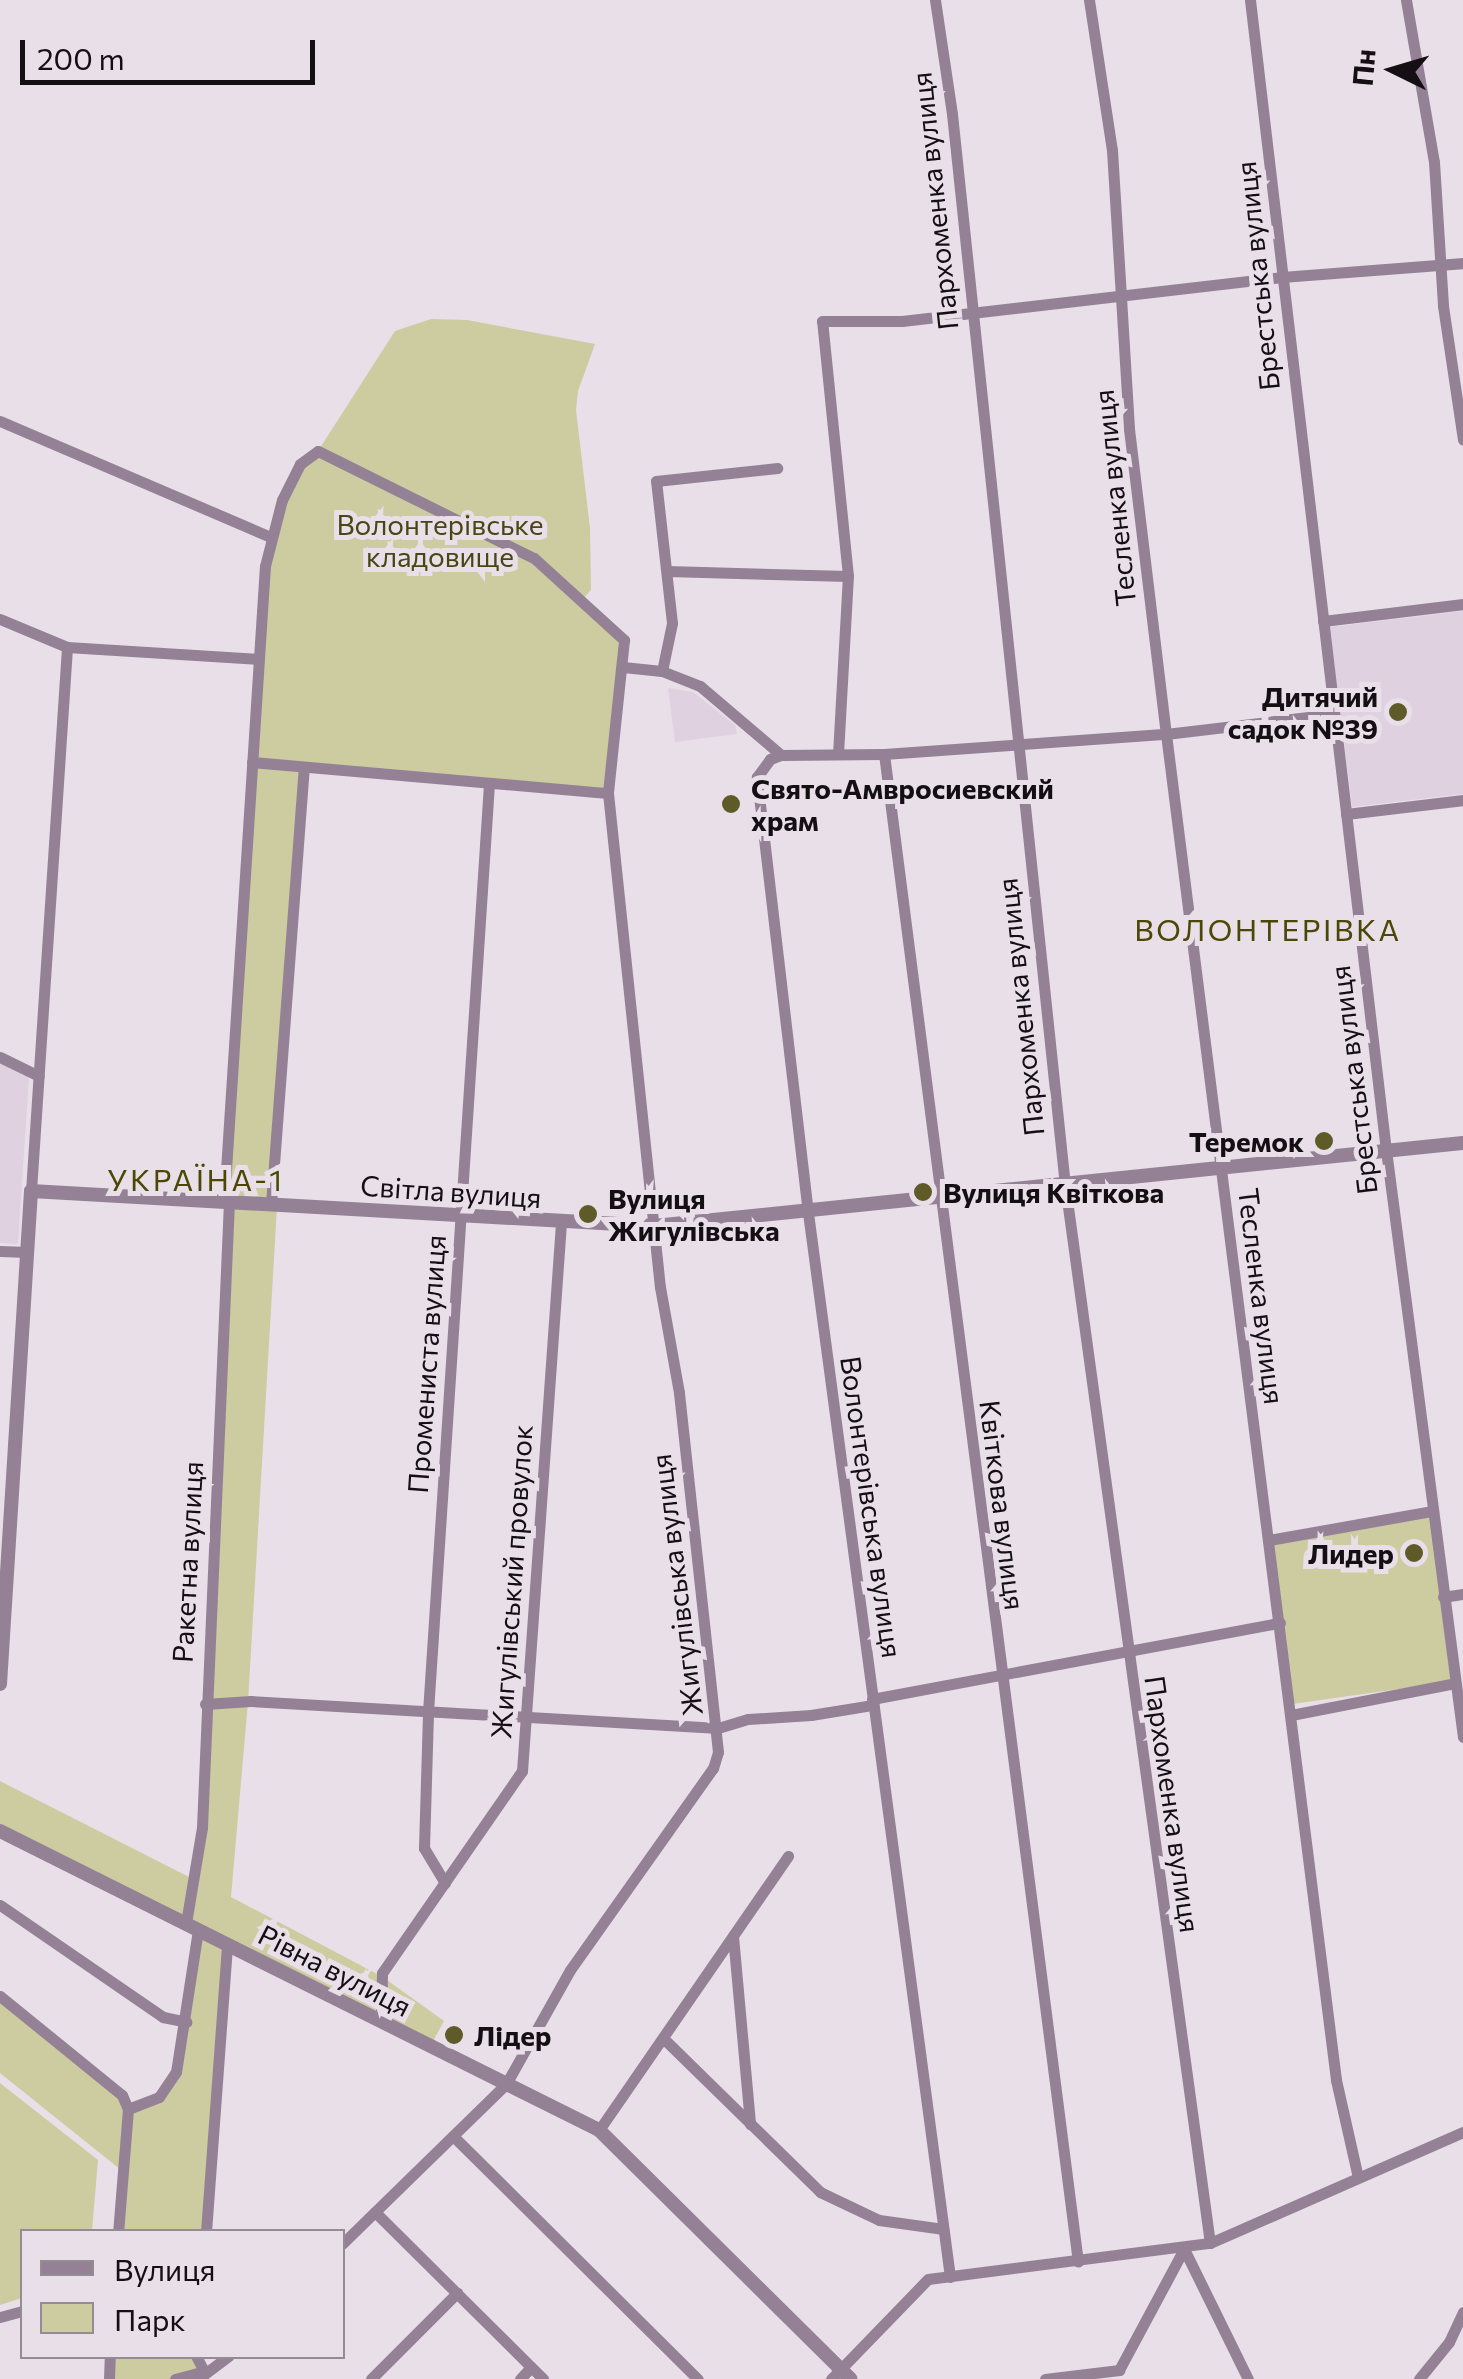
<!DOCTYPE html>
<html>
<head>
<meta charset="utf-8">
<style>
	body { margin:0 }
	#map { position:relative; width:1463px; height:2379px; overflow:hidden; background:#e9dfe9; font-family:Commissioner,sans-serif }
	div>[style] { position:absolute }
	.built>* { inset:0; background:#e0d1e1 }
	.green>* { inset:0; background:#cdcba0; transform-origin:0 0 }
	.minor>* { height:11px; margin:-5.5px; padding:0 5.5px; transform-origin:5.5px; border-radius:5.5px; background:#958196 }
	.tertiary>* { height:14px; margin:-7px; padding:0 7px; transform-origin:7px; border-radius:7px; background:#958196 }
	.dots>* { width:28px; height:28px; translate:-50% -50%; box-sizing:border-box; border:5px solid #e9dfe9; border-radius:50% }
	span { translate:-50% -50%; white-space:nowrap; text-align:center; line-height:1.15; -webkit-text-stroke:10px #e9dfe9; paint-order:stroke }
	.street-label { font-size:28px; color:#130f13 }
	.park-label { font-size:28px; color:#4a4613 }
	.poi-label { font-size:28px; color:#130f13; font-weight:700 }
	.right { translate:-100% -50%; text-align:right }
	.left { translate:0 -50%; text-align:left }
	.neighbourhood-label { font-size:30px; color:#4c4705; letter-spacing:2.5px }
	.legend { position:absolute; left:20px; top:2229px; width:325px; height:130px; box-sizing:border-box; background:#e9dfe9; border:2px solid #938c93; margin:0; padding:12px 18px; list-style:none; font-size:30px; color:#130f13 }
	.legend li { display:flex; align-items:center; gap:20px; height:50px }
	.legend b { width:50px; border:2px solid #938c93 }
	.north { position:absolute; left:1343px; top:20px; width:100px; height:100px; -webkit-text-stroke:8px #e9dfe9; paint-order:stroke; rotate:275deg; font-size:28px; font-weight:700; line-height:40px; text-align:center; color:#130f13 }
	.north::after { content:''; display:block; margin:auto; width:35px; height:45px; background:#130f13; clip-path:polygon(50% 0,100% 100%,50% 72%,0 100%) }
	.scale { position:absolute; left:20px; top:40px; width:295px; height:45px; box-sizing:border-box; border:5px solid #130f13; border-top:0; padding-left:12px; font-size:30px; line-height:35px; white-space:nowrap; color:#130f13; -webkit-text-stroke:8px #e9dfe9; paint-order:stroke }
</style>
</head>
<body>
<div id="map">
	<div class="built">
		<i style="clip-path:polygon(1463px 611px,1463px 794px,1352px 807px,1330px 627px)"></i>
		<i style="clip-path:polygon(668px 688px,693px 692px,735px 725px,737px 734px,675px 742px)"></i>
		<i style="clip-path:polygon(0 1063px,29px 1077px,18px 1244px,0 1243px)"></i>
	</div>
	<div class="green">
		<i style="clip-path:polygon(431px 319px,467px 320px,595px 344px,578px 391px,576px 410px,590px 528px,591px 590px,582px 600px,619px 634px,608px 793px,301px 767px,267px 1206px,277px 1207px,248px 1702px,231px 1897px,379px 1975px,379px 2017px,225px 1941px,203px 2231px,122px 2232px,126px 2174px,0 2073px,0 2002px,107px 2085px,130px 2113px,146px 2108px,160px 2101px,179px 2074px,201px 1929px,0 1829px,0 1781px,197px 1881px,227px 1198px,265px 566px,300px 464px,318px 451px,395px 331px)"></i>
		<i style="left:1430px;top:1514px;width:169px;height:161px;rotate:82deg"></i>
		<i style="clip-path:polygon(384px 1978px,444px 2021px,432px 2043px,384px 2019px)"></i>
		<i style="clip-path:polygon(0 2083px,98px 2160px,92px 2231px,22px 2232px,22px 2298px,0 2305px)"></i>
		<i style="clip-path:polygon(114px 2357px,192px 2357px,199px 2370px,193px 2379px,113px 2379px)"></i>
	</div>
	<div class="minor">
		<i style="left:935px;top:0;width:115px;rotate:81.5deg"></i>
		<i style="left:952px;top:114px;width:1077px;rotate:83.98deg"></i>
		<i style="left:1065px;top:1185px;width:1068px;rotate:82.2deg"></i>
		<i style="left:1089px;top:0;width:152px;rotate:81.3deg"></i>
		<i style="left:1112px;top:150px;width:280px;rotate:86.5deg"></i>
		<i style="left:1129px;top:429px;width:307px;rotate:83.1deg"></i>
		<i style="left:1166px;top:734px;width:1357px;rotate:82.8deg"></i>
		<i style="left:1336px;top:2080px;width:100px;rotate:77.3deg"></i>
		<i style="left:1250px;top:0;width:1158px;rotate:83.26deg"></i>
		<i style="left:1386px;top:1150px;width:592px;rotate:82.53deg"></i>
		<i style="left:1406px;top:0;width:164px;rotate:80.2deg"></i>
		<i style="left:1434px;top:162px;width:144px;rotate:86.4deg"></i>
		<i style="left:1443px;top:306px;width:135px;rotate:81.5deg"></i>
		<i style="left:0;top:421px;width:295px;rotate:23.2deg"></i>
		<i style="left:667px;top:571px;width:181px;rotate:1.6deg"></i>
		<i style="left:0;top:619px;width:73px;rotate:22.7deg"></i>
		<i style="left:67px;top:647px;width:191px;rotate:3.6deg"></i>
		<i style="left:1323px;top:621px;width:141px;rotate:-6.9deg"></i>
		<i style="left:623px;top:667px;width:39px;rotate:6deg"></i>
		<i style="left:662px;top:671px;width:41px;rotate:21.5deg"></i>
		<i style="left:700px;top:686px;width:106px;rotate:40.4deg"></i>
		<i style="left:662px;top:671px;width:49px;rotate:-78.2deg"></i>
		<i style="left:672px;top:623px;width:143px;rotate:-96.4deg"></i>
		<i style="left:656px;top:481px;width:122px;rotate:-6.1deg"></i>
		<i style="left:838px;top:754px;width:178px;rotate:-86.8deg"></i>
		<i style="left:848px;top:576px;width:256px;rotate:-95.8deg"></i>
		<i style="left:822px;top:321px;width:80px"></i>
		<i style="left:902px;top:321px;width:383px;rotate:-6.6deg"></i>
		<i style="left:1282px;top:277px;width:182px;rotate:-4.4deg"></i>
		<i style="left:884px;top:754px;width:1520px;rotate:82.67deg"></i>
		<i style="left:252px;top:762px;width:357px;rotate:5deg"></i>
		<i style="left:1346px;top:814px;width:118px;rotate:-6.8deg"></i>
		<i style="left:0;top:1057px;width:43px;rotate:26deg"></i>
		<i style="left:31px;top:1191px;width:545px;rotate:-86.21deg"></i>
		<i style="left:224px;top:1201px;width:636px;rotate:-86.31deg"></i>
		<i style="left:265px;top:566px;width:68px;rotate:-75.6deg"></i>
		<i style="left:282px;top:500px;width:40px;rotate:-63.4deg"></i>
		<i style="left:300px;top:464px;width:22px;rotate:-36deg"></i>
		<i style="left:318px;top:451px;width:241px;rotate:26.4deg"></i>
		<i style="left:534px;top:558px;width:122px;rotate:42.3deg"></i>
		<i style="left:624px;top:640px;width:154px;rotate:96deg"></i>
		<i style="left:608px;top:793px;width:497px;rotate:84deg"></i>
		<i style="left:660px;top:1287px;width:108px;rotate:79.8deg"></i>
		<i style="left:679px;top:1393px;width:361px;rotate:83.8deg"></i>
		<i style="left:718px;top:1752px;width:17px;rotate:107deg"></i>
		<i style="left:713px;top:1768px;width:247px;rotate:125.3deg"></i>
		<i style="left:570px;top:1970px;width:131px;rotate:119.3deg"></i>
		<i style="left:506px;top:2084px;width:229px;rotate:135.7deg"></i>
		<i style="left:271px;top:1204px;width:438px;rotate:-85.7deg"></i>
		<i style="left:0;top:1251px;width:27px;rotate:2deg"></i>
		<i style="left:1269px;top:1540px;width:166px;rotate:-10.1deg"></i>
		<i style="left:1443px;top:1597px;width:20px;rotate:-9deg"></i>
		<i style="left:872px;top:1699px;width:415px;rotate:-10.6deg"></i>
		<i style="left:205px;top:1704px;width:46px;rotate:-3.7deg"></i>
		<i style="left:251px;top:1701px;width:468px;rotate:3.3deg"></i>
		<i style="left:718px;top:1728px;width:31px;rotate:-17deg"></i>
		<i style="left:748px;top:1719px;width:63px;rotate:-3.6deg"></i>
		<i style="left:811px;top:1715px;width:63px;rotate:-9.2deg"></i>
		<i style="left:1291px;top:1715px;width:167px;rotate:-11deg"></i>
		<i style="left:445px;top:1883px;width:41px;rotate:-121deg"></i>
		<i style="left:424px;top:1848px;width:136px;rotate:-88.3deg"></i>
		<i style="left:428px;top:1712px;width:931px;rotate:-86.24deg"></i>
		<i style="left:0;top:1905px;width:198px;rotate:34.5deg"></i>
		<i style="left:163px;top:2017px;width:24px;rotate:12deg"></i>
		<i style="left:186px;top:1923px;width:97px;rotate:-80.5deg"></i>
		<i style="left:202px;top:1827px;width:626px;rotate:-87.53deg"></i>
		<i style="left:733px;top:1936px;width:189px;rotate:84.8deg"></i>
		<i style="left:0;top:1996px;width:157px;rotate:39.1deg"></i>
		<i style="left:122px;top:2095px;width:15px;rotate:67deg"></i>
		<i style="left:128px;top:2109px;width:123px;rotate:94.6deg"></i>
		<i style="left:381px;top:2021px;width:48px;rotate:-88.8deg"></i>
		<i style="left:382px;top:1973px;width:246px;rotate:-55.3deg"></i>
		<i style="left:522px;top:1771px;width:549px;rotate:-85.93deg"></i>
		<i style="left:663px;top:2038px;width:220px;rotate:44.4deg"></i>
		<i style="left:820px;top:2192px;width:65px;rotate:25.4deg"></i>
		<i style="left:879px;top:2220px;width:65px;rotate:8deg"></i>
		<i style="left:128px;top:2109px;width:33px;rotate:-21deg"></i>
		<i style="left:159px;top:2097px;width:30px;rotate:-56deg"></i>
		<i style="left:176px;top:2072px;width:144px;rotate:-81.2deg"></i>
		<i style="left:599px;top:2130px;width:333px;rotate:-55.4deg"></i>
		<i style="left:453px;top:2136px;width:345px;rotate:44.8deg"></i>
		<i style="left:375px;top:2212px;width:237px;rotate:44.8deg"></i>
		<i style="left:206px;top:2232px;width:289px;rotate:-85.8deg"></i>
		<i style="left:1184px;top:2249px;width:145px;rotate:63.8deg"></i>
		<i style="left:950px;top:2277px;width:1073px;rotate:-97.6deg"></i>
		<i style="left:808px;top:1213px;width:439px;rotate:-96.7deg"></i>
		<i style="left:757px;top:777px;width:22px;rotate:-54deg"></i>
		<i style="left:770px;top:759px;width:12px;rotate:-20deg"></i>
		<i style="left:781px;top:755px;width:103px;rotate:-0.6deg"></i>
		<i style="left:884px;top:754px;width:283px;rotate:-4.1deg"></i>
		<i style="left:1166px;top:734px;width:169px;rotate:-6.8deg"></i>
		<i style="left:0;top:2317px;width:23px;rotate:-15deg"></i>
		<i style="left:196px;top:2356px;width:17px;rotate:62deg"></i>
		<i style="left:1119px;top:2370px;width:137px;rotate:-61.8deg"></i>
		<i style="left:109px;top:2379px;width:23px;rotate:-88deg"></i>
		<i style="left:175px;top:2379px;width:30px;rotate:-15deg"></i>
		<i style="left:198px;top:2379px;width:38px;rotate:-37deg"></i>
		<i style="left:371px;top:2379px;width:122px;rotate:-45deg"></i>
		<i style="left:520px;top:2379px;width:16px;rotate:-47deg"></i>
		<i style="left:831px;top:2379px;width:139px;rotate:-45.9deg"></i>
		<i style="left:928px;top:2279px;width:284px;rotate:-7.3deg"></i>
		<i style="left:1210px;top:2243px;width:276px;rotate:-23.7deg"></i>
		<i style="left:1045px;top:2379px;width:75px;rotate:-6.9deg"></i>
		<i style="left:1419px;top:2379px;width:48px;rotate:-51deg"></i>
		<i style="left:1449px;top:2342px;width:33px;rotate:-65deg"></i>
	</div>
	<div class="tertiary">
		<i style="left:0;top:1684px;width:494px;rotate:-86.4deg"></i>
		<i style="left:31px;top:1191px;width:624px;rotate:3.22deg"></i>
		<i style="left:654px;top:1226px;width:813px;rotate:-5.86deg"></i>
		<i style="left:0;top:1831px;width:669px;rotate:26.53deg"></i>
		<i style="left:599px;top:2130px;width:354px;rotate:44.7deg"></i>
	</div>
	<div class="dots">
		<i style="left:1398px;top:712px;background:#5f5b28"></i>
		<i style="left:731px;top:804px;background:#5f5b28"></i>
		<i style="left:1324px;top:1141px;background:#5f5b28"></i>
		<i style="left:923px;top:1192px;background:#5f5b28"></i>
		<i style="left:588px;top:1214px;background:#5f5b28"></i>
		<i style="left:1414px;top:1553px;background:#5f5b28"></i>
		<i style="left:454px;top:2035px;background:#5f5b28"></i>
	</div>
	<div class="street-label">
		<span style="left:934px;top:201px;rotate:-96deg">Пархоменка вулиця</span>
		<span style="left:1257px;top:276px;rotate:-96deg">Брестська вулиця</span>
		<span style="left:1114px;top:498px;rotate:-96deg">Тесленка вулиця</span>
		<span style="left:1020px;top:1007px;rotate:-96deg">Пархоменка вулиця</span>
		<span style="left:1353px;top:1080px;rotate:-97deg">Брестська вулиця</span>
		<span style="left:451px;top:1191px;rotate:4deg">Світла вулиця</span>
		<span style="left:1262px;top:1296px;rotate:83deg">Тесленка вулиця</span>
		<span style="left:426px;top:1364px;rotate:-86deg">Промениста вулиця</span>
		<span style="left:1003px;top:1505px;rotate:83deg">Квіткова вулиця</span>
		<span style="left:872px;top:1507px;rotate:82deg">Волонтерівська вулиця</span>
		<span style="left:187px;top:1562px;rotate:-87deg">Ракетна вулиця</span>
		<span style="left:511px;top:1582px;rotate:-86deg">Жигулівський провулок</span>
		<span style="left:676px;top:1585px;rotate:-97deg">Жигулівська вулиця</span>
		<span style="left:1173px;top:1804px;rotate:82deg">Пархоменка вулиця</span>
		<span style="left:335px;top:1970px;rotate:27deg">Рівна вулиця</span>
	</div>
	<div class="park-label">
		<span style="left:440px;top:540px">Волонтерівське<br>кладовище</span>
	</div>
	<div class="poi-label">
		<span class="right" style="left:1378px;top:712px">Дитячий<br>садок №39</span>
		<span class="left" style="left:751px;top:804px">Свято-Амвросиевский<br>храм</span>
		<span class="right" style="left:1304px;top:1141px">Теремок</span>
		<span class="left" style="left:943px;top:1192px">Вулиця Квіткова</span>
		<span class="left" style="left:608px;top:1214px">Вулиця<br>Жигулівська</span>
		<span class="right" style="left:1394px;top:1553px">Лидер</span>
		<span class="left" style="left:474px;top:2035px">Лідер</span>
	</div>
	<div class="neighbourhood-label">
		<span style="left:1268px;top:929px">ВОЛОНТЕРІВКА</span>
		<span style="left:196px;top:1179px">УКРАЇНА-1</span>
	</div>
	<ul class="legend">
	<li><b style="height:12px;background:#958196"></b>Вулиця</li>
	<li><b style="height:28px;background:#cdcba0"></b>Парк</li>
	</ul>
	<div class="north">Пн</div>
	<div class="scale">200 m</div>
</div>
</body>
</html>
